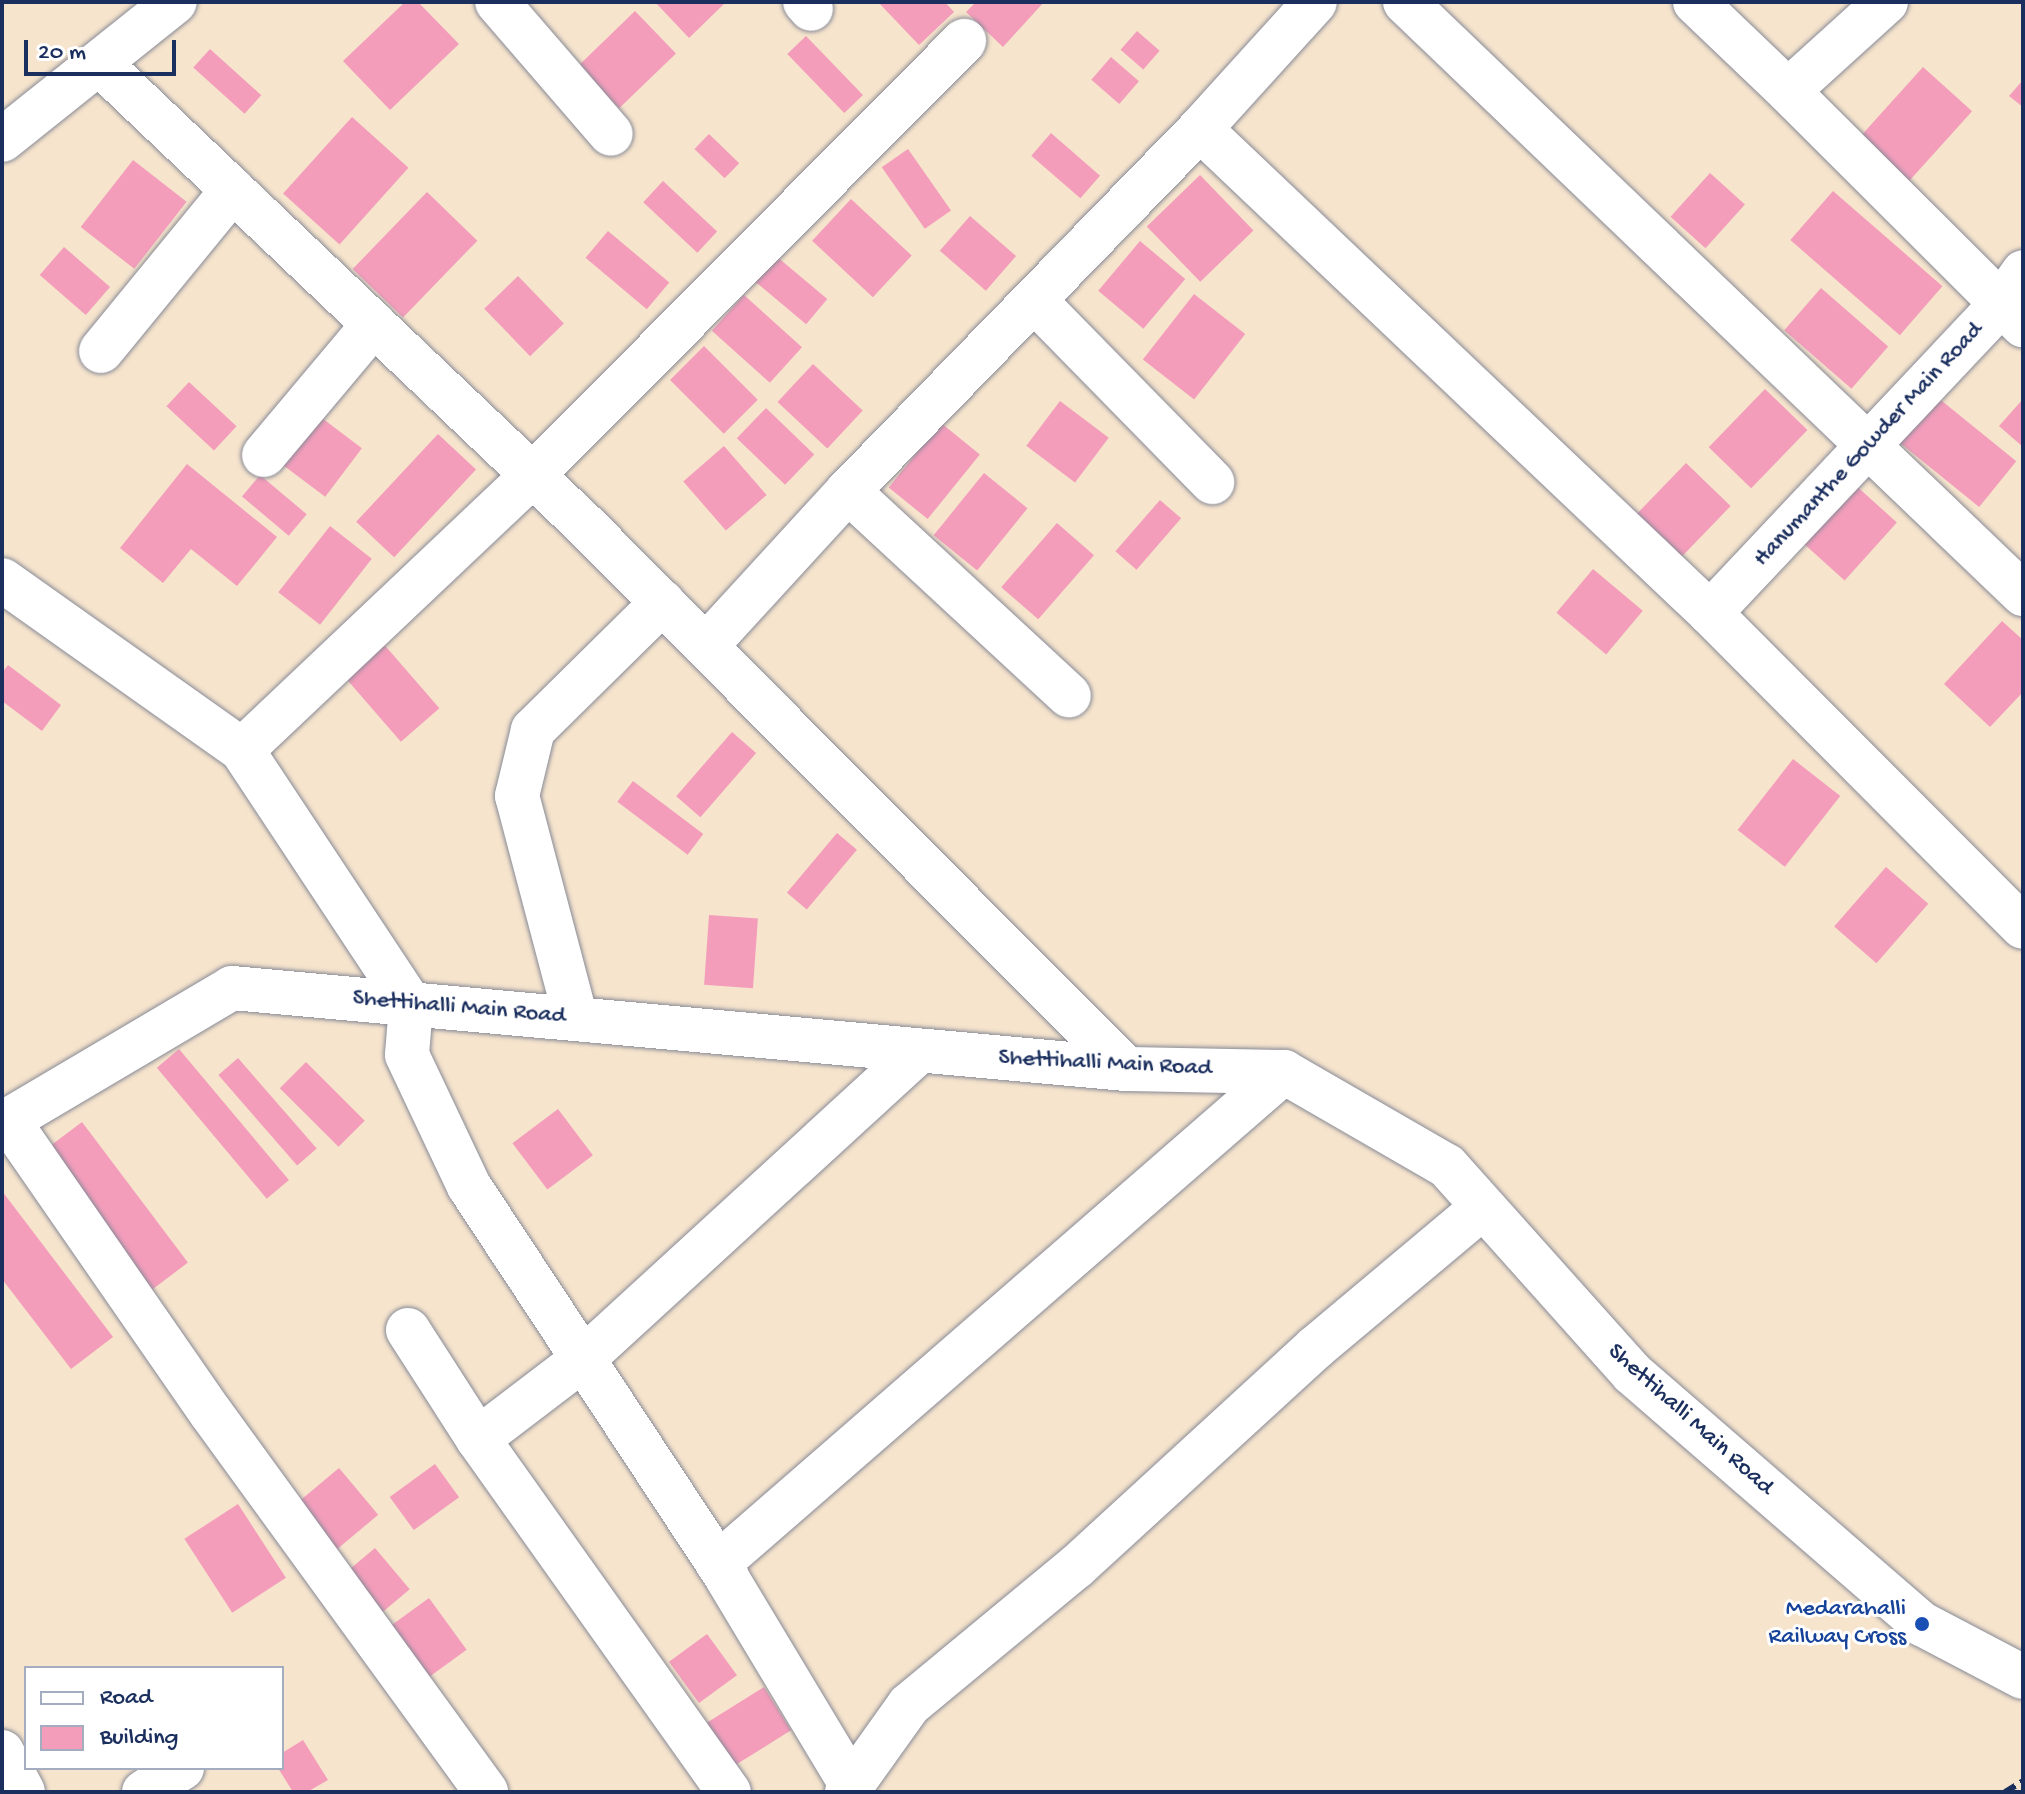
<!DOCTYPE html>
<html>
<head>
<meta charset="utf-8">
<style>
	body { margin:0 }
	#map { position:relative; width:2025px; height:1794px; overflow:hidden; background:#f6e4cd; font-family:"Gochi Hand",sans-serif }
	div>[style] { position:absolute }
	.building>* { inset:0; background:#f39dbb; transform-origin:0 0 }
	.roads { filter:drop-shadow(0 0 2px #888a96) drop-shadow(0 0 2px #888a96) }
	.minor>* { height:44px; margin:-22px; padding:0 22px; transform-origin:22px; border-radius:22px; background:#fff }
	.rail>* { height:6px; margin-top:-3px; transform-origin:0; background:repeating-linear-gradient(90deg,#1b2f5e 0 12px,transparent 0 18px) }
	.dots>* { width:22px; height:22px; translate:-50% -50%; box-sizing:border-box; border:4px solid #fff; border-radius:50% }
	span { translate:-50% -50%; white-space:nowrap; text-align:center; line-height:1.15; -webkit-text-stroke:6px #fff; paint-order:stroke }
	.street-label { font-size:24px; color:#1b2f5e }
	.transit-label { font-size:24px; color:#164399 }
	.right { translate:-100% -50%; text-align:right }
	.frame { position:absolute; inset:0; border:4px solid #1b2f5e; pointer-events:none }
	.legend { position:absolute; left:24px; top:1666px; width:260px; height:104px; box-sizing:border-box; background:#fff; border:2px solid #a4acbf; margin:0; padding:10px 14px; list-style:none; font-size:24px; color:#1b2f5e }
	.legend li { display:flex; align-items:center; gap:16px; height:40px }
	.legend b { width:40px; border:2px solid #a4acbf }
	.scale { position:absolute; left:24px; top:40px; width:152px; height:36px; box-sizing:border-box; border:4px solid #1b2f5e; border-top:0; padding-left:10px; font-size:24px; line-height:28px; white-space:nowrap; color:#1b2f5e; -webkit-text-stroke:6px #fff; paint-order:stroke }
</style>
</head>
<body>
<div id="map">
	<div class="building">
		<i style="clip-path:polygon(405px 2px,418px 2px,459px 44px,390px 110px,343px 61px)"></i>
		<i style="clip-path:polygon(655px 2px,726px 2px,689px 38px)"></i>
		<i style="clip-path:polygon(878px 2px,945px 2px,954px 12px,919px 45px)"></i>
		<i style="clip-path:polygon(976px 2px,1044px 2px,1003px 47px,966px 12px)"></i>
		<i style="left:635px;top:11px;width:59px;height:79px;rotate:46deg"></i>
		<i style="left:1137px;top:31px;width:30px;height:25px;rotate:41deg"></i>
		<i style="left:806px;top:36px;width:82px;height:26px;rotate:46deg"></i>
		<i style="left:210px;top:49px;width:69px;height:25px;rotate:42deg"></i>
		<i style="left:1111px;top:57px;width:37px;height:30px;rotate:41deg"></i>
		<i style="left:1923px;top:67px;width:66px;height:95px;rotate:42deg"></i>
		<i style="clip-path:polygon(2023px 80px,2023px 107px,2009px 96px)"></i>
		<i style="left:352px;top:117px;width:76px;height:103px;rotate:42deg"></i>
		<i style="left:1051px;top:133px;width:65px;height:30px;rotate:41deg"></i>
		<i style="left:709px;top:134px;width:42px;height:21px;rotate:44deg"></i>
		<i style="left:908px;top:149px;width:75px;height:32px;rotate:55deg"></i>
		<i style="left:133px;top:160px;width:68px;height:85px;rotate:38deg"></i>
		<i style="left:1710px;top:173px;width:47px;height:59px;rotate:42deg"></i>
		<i style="left:1200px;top:175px;width:77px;height:74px;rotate:46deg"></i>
		<i style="left:663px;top:181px;width:74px;height:29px;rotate:43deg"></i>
		<i style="left:1833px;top:191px;width:145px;height:65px;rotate:41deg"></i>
		<i style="left:427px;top:192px;width:70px;height:107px;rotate:44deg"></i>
		<i style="left:851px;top:199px;width:83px;height:57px;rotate:43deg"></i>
		<i style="left:970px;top:216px;width:61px;height:46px;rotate:41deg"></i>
		<i style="left:608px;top:231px;width:80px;height:35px;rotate:40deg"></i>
		<i style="left:1140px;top:241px;width:59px;height:65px;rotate:40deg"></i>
		<i style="left:64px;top:247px;width:61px;height:37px;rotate:41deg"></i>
		<i style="left:776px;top:256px;width:67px;height:33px;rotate:40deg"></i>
		<i style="left:518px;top:276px;width:66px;height:47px;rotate:46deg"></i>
		<i style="left:1821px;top:288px;width:89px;height:56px;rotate:41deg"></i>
		<i style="left:1194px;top:294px;width:65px;height:83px;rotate:38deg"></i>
		<i style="left:744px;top:295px;width:78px;height:48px;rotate:42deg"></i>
		<i style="left:704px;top:346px;width:76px;height:48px;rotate:45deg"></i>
		<i style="left:813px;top:364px;width:68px;height:52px;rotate:43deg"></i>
		<i style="left:189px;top:382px;width:65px;height:33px;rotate:43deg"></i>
		<i style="left:1765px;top:389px;width:59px;height:81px;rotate:44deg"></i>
		<i style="left:1937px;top:397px;width:102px;height:59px;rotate:39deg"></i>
		<i style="clip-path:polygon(2023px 399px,2023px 447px,1999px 426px)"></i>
		<i style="left:1060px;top:401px;width:61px;height:56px;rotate:37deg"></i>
		<i style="left:306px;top:406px;width:70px;height:61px;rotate:37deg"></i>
		<i style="left:766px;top:408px;width:67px;height:42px;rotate:44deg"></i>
		<i style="left:941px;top:423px;width:50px;height:83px;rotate:39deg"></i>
		<i style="left:438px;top:434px;width:52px;height:120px;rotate:43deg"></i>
		<i style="left:724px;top:446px;width:65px;height:54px;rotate:49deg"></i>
		<i style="left:1686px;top:463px;width:62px;height:75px;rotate:44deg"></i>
		<i style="clip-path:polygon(187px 464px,277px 537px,237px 586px,191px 549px,163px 583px,120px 548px)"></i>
		<i style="left:984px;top:473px;width:56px;height:80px;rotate:39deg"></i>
		<i style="left:260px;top:475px;width:61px;height:28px;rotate:40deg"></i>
		<i style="left:1853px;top:483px;width:59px;height:78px;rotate:42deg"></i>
		<i style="left:1160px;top:500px;width:28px;height:68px;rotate:41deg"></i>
		<i style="left:1057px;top:523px;width:49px;height:85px;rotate:41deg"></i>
		<i style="left:330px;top:526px;width:53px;height:84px;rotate:38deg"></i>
		<i style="left:1593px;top:569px;width:65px;height:57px;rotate:40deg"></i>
		<i style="clip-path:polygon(2002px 621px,2023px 640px,2023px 692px,1990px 727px,1944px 684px)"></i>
		<i style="left:381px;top:641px;width:89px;height:51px;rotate:49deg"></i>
		<i style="clip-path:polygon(8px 665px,61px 705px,42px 731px,2px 701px,2px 673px)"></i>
		<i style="left:732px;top:732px;width:32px;height:85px;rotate:41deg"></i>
		<i style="left:1793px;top:759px;width:60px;height:90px;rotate:38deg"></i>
		<i style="left:633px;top:781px;width:88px;height:26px;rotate:37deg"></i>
		<i style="left:837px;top:833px;width:26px;height:78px;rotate:40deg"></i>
		<i style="left:1886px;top:867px;width:56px;height:79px;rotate:41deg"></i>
		<i style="left:709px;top:915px;width:49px;height:70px;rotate:4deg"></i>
		<i style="left:179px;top:1049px;width:171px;height:29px;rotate:50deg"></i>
		<i style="left:238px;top:1058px;width:120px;height:26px;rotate:49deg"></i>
		<i style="left:306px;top:1062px;width:83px;height:37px;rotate:45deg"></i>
		<i style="left:558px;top:1109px;width:58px;height:57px;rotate:53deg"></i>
		<i style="left:82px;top:1122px;width:176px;height:50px;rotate:53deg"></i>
		<i style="clip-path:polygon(2px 1191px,113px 1337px,71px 1369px,2px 1279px)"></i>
		<i style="left:435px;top:1464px;width:41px;height:56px;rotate:54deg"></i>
		<i style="left:339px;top:1468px;width:61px;height:55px;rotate:50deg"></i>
		<i style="left:238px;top:1504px;width:88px;height:64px;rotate:57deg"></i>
		<i style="left:375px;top:1548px;width:54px;height:40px;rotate:50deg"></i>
		<i style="left:429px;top:1598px;width:64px;height:49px;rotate:54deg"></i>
		<i style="left:707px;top:1634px;width:51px;height:47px;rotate:54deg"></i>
		<i style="left:764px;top:1687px;width:51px;height:84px;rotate:58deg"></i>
		<i style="clip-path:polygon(303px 1740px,328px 1780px,307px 1792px,293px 1792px,278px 1768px,282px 1768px,282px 1753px)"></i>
	</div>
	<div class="roads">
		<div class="minor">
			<i style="left:497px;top:2px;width:174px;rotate:49.2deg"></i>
			<i style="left:805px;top:2px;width:9px;rotate:49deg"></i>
			<i style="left:1405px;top:2px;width:856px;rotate:43.77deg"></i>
			<i style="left:1695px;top:2px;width:129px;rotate:43.7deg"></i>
			<i style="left:1886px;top:2px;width:132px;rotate:137.8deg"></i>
			<i style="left:1788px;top:91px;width:332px;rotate:44.9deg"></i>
			<i style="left:100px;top:64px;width:672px;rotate:43.55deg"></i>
			<i style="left:587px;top:527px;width:764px;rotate:45.16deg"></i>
			<i style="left:1200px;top:129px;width:703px;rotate:43.5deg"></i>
			<i style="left:1710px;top:613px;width:443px;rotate:45.1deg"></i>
			<i style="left:2px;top:140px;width:221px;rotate:-38.6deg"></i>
			<i style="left:1034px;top:300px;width:255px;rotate:45.6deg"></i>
			<i style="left:101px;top:351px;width:208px;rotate:-50.7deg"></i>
			<i style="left:264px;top:455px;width:171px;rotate:-50deg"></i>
			<i style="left:848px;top:491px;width:301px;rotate:42.8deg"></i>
			<i style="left:2px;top:580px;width:294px;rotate:35.3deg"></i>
			<i style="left:242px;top:750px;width:400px;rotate:-43.4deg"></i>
			<i style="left:533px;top:475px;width:612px;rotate:-45.2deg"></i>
			<i style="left:1710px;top:613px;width:424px;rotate:-46.7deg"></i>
			<i style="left:2001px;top:304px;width:39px;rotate:-55deg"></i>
			<i style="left:706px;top:646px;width:210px;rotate:-47.5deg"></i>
			<i style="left:848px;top:491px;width:505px;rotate:-45.8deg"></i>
			<i style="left:1200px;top:129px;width:171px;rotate:-47.8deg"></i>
			<i style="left:242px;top:750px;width:306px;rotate:56.5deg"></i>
			<i style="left:411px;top:1005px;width:50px;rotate:94.6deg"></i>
			<i style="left:407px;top:1055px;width:145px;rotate:64.7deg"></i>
			<i style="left:469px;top:1186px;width:469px;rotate:56.6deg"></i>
			<i style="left:727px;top:1578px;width:240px;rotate:59deg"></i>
			<i style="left:576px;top:1019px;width:231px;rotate:-104.8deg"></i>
			<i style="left:517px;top:796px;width:68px;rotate:-76.4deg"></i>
			<i style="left:533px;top:730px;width:182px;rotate:-44.6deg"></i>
			<i style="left:8px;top:1120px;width:356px;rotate:55.3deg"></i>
			<i style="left:211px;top:1413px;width:468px;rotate:54deg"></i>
			<i style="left:2px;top:1124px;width:267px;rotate:-30.6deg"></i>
			<i style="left:232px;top:988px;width:898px;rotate:5.18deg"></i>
			<i style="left:1126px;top:1069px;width:158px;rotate:1.1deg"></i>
			<i style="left:1284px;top:1072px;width:188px;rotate:30deg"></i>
			<i style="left:1447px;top:1166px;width:278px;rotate:48.2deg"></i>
			<i style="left:1632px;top:1373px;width:384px;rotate:40.9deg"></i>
			<i style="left:1922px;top:1624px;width:114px;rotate:27.7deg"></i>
			<i style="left:408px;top:1330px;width:130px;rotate:57.3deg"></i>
			<i style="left:478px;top:1439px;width:433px;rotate:54.6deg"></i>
			<i style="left:478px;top:1439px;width:132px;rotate:-37.3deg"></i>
			<i style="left:583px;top:1359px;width:456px;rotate:-42.5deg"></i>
			<i style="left:718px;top:1564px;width:750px;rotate:-41deg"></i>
			<i style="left:2px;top:1752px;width:45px;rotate:62.3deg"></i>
			<i style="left:144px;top:1792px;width:45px;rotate:-32.3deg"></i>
			<i style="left:847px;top:1792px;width:107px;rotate:-54.5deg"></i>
			<i style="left:909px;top:1705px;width:217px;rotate:-39.6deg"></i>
			<i style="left:1076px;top:1567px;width:324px;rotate:-42.5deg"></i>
			<i style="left:1315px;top:1348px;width:219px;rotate:-40deg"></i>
		</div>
	</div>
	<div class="rail">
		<i style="left:2005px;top:1792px;width:21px;rotate:-31deg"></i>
	</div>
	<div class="dots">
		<i style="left:1922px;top:1624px;background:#1a4fb4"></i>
	</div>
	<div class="street-label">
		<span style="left:1869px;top:445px;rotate:-47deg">Hanumanthe Gowder Main Road</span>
		<span style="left:459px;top:1008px;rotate:5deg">Shettihalli Main Road</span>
		<span style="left:1105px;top:1064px;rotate:3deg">Shettihalli Main Road</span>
		<span style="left:1690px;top:1420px;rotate:42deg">Shettihalli Main Road</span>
	</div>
	<div class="transit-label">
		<span class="right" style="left:1906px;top:1624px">Medarahalli<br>Railway Cross</span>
	</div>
	<div class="frame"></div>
	<ul class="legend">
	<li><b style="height:10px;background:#fff"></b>Road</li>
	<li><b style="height:22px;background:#f39dbb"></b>Building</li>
	</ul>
	<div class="scale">20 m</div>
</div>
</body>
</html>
